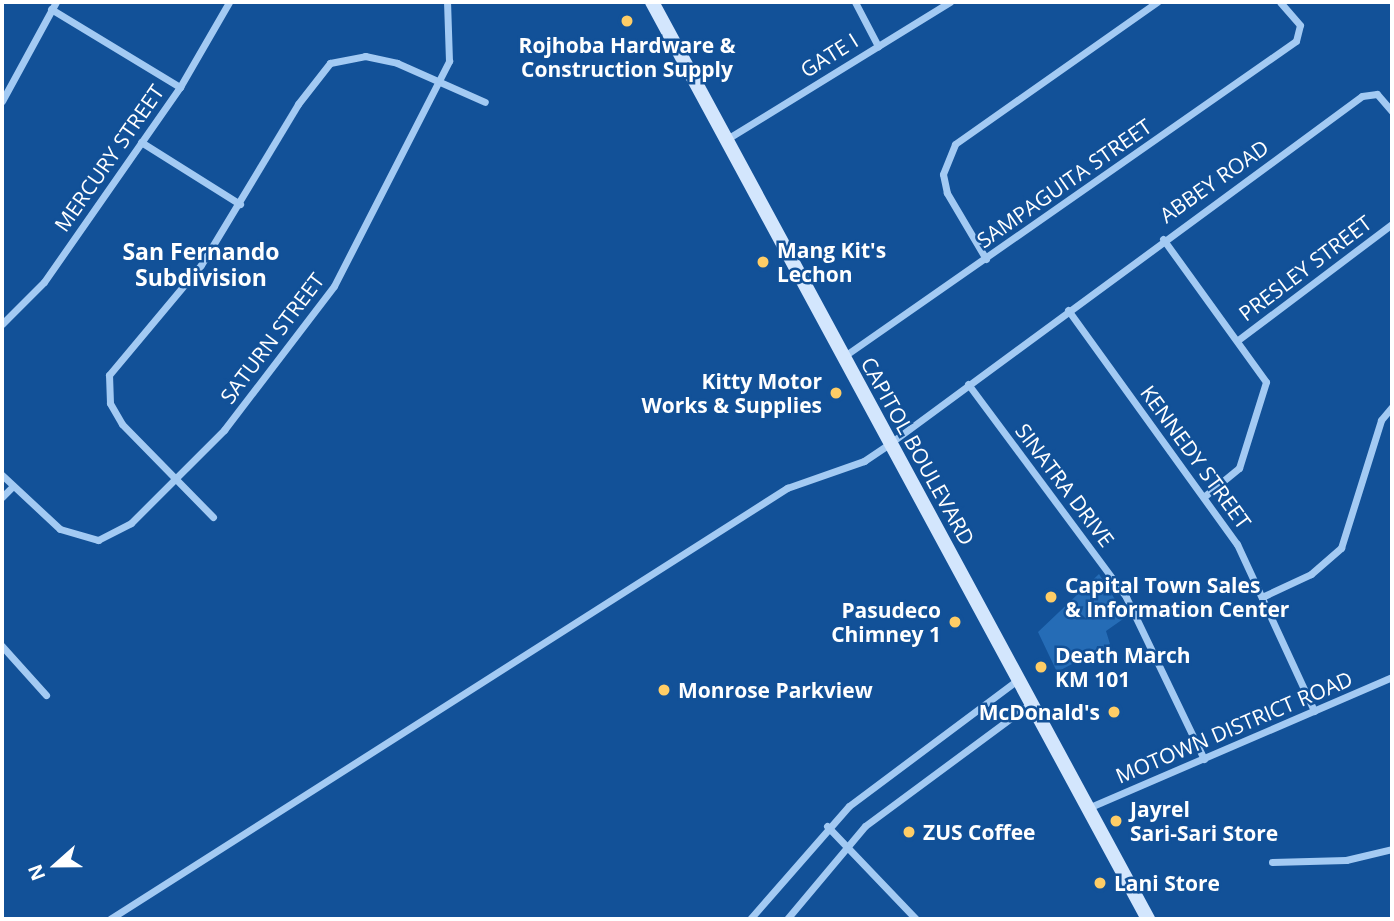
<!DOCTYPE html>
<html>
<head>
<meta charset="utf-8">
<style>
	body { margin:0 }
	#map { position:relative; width:1394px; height:921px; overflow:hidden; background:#125198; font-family:"Open Sans",sans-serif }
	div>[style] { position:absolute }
	.green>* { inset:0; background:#256cb6 }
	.street>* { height:7px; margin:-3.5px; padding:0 3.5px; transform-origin:3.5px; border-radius:3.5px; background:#a3caf3 }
	.secondary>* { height:14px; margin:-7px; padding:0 7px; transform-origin:7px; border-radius:7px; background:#d3e6fd }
	.dots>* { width:19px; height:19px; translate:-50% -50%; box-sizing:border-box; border:4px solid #125198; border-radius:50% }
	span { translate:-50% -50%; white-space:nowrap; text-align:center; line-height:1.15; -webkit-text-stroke:5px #125198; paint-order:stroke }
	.poi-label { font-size:21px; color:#fff; font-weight:700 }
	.left { translate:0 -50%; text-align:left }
	.right { translate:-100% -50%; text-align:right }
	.street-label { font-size:21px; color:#fff }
	.neighbourhood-label { font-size:23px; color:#fff; font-weight:700 }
	.frame { position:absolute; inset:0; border:4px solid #fff; pointer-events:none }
	.north { position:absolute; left:21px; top:830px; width:70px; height:70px; -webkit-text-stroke:5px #125198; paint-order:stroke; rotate:249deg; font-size:19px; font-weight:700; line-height:28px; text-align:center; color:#fff }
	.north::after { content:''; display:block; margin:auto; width:24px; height:32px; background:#fff; clip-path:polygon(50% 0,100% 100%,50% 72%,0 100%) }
</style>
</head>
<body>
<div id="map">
	<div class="green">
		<i style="clip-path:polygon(1099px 574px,1126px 617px,1106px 631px,1110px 644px,1057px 672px,1038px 632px)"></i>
	</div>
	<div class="street">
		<i style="left:855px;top:2px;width:50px;rotate:62.4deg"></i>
		<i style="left:51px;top:9px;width:151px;rotate:31.2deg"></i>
		<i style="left:2px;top:101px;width:113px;rotate:-61.4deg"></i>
		<i style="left:727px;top:139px;width:262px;rotate:-31.6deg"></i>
		<i style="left:141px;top:142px;width:117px;rotate:32.1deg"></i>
		<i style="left:1163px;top:239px;width:176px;rotate:54.2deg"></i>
		<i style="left:1266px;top:382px;width:90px;rotate:107.4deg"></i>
		<i style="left:1239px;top:468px;width:43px;rotate:140.7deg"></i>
		<i style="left:986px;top:259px;width:77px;rotate:-120.6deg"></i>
		<i style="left:947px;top:193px;width:19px;rotate:-102deg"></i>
		<i style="left:943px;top:174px;width:32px;rotate:-68deg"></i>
		<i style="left:955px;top:144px;width:247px;rotate:-35.1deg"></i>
		<i style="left:1068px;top:310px;width:289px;rotate:54.2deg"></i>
		<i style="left:1237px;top:544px;width:184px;rotate:65.2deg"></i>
		<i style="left:2px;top:324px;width:59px;rotate:-45deg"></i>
		<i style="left:44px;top:282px;width:238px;rotate:-55.1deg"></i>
		<i style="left:180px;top:87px;width:98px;rotate:-60deg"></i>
		<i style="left:1238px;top:340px;width:193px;rotate:-37deg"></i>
		<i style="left:843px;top:357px;width:552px;rotate:-34.9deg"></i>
		<i style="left:1296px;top:41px;width:16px;rotate:-76deg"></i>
		<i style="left:1300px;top:25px;width:30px;rotate:-131deg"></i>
		<i style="left:968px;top:384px;width:265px;rotate:53.4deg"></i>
		<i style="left:1126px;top:597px;width:180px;rotate:64.3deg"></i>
		<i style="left:2px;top:475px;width:79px;rotate:43deg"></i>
		<i style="left:60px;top:529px;width:40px;rotate:16deg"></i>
		<i style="left:98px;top:540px;width:37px;rotate:-27deg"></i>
		<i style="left:131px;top:523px;width:132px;rotate:-45deg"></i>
		<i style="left:224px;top:430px;width:181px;rotate:-52.6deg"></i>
		<i style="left:334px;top:286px;width:253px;rotate:-62.9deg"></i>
		<i style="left:449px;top:61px;width:59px;rotate:-91.9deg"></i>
		<i style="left:2px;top:497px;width:14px;rotate:-45deg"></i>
		<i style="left:213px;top:517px;width:130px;rotate:-134.4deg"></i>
		<i style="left:122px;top:424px;width:24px;rotate:-120deg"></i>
		<i style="left:110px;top:403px;width:28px;rotate:-92deg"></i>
		<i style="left:109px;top:375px;width:143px;rotate:-50.1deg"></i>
		<i style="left:201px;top:265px;width:188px;rotate:-58.9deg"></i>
		<i style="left:298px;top:104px;width:52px;rotate:-52deg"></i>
		<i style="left:330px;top:63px;width:36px;rotate:-11deg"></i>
		<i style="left:365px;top:56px;width:33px;rotate:12deg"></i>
		<i style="left:397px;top:63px;width:96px;rotate:23.9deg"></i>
		<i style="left:1262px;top:597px;width:54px;rotate:-25.1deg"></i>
		<i style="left:1311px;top:574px;width:40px;rotate:-41deg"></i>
		<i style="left:1341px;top:548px;width:134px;rotate:-72.6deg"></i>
		<i style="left:1381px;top:420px;width:17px;rotate:-50deg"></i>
		<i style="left:2px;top:646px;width:66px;rotate:48.1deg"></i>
		<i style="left:1088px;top:808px;width:331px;rotate:-23.3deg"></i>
		<i style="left:827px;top:826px;width:129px;rotate:46.3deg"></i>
		<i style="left:1272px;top:862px;width:74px;rotate:-1.5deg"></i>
		<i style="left:1346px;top:860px;width:47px;rotate:-13.4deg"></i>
		<i style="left:110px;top:919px;width:803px;rotate:-32.48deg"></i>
		<i style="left:787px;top:488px;width:82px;rotate:-19.3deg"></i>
		<i style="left:864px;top:461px;width:30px;rotate:-34deg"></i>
		<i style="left:889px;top:444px;width:587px;rotate:-36.34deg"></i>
		<i style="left:1362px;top:96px;width:15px;rotate:-8deg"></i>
		<i style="left:1377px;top:94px;width:23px;rotate:49deg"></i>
		<i style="left:750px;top:919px;width:150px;rotate:-48.8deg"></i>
		<i style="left:849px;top:806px;width:212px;rotate:-36.8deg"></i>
		<i style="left:787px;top:919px;width:121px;rotate:-50deg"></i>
		<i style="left:865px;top:826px;width:207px;rotate:-36.5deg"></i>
	</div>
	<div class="secondary">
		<i style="left:652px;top:2px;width:1043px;rotate:61.59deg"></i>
	</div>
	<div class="dots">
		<i style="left:627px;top:21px;background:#ffcd66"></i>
		<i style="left:763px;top:262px;background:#ffcd66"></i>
		<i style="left:836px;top:393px;background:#ffcd66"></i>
		<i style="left:1051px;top:597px;background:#ffcd66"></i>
		<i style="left:955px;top:622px;background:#ffcd66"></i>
		<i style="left:1041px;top:667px;background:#ffcd66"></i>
		<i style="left:664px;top:690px;background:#ffcd66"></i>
		<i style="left:1114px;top:712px;background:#ffcd66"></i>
		<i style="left:1116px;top:821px;background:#ffcd66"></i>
		<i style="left:909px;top:832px;background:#ffcd66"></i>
		<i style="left:1100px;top:883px;background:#ffcd66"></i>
	</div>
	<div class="poi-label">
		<span style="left:627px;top:57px">Rojhoba Hardware &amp;<br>Construction Supply</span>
		<span class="left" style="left:777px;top:262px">Mang Kit's<br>Lechon</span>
		<span class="right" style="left:822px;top:393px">Kitty Motor<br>Works &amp; Supplies</span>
		<span class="left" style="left:1065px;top:597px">Capital Town Sales<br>&amp; Information Center</span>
		<span class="right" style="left:941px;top:622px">Pasudeco<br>Chimney 1</span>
		<span class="left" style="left:1055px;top:667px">Death March<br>KM 101</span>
		<span class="left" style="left:678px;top:690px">Monrose Parkview</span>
		<span class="right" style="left:1100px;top:712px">McDonald's</span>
		<span class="left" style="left:1130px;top:821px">Jayrel<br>Sari-Sari Store</span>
		<span class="left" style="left:923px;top:832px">ZUS Coffee</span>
		<span class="left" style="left:1114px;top:883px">Lani Store</span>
	</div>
	<div class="street-label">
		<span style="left:829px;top:55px;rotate:-32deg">GATE I</span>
		<span style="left:109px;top:158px;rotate:-55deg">MERCURY STREET</span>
		<span style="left:1214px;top:181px;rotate:-35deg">ABBEY ROAD</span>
		<span style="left:1064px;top:183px;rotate:-35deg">SAMPAGUITA STREET</span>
		<span style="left:1305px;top:268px;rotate:-37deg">PRESLEY STREET</span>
		<span style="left:272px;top:338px;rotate:-53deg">SATURN STREET</span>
		<span style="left:918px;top:451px;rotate:61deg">CAPITOL BOULEVARD</span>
		<span style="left:1196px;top:457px;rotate:54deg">KENNEDY STREET</span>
		<span style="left:1065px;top:485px;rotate:53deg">SINATRA DRIVE</span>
		<span style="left:1234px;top:727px;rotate:-23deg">MOTOWN DISTRICT ROAD</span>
	</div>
	<div class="neighbourhood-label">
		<span style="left:201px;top:264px">San Fernando<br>Subdivision</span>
	</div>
	<div class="frame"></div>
	<div class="north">N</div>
</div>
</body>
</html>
